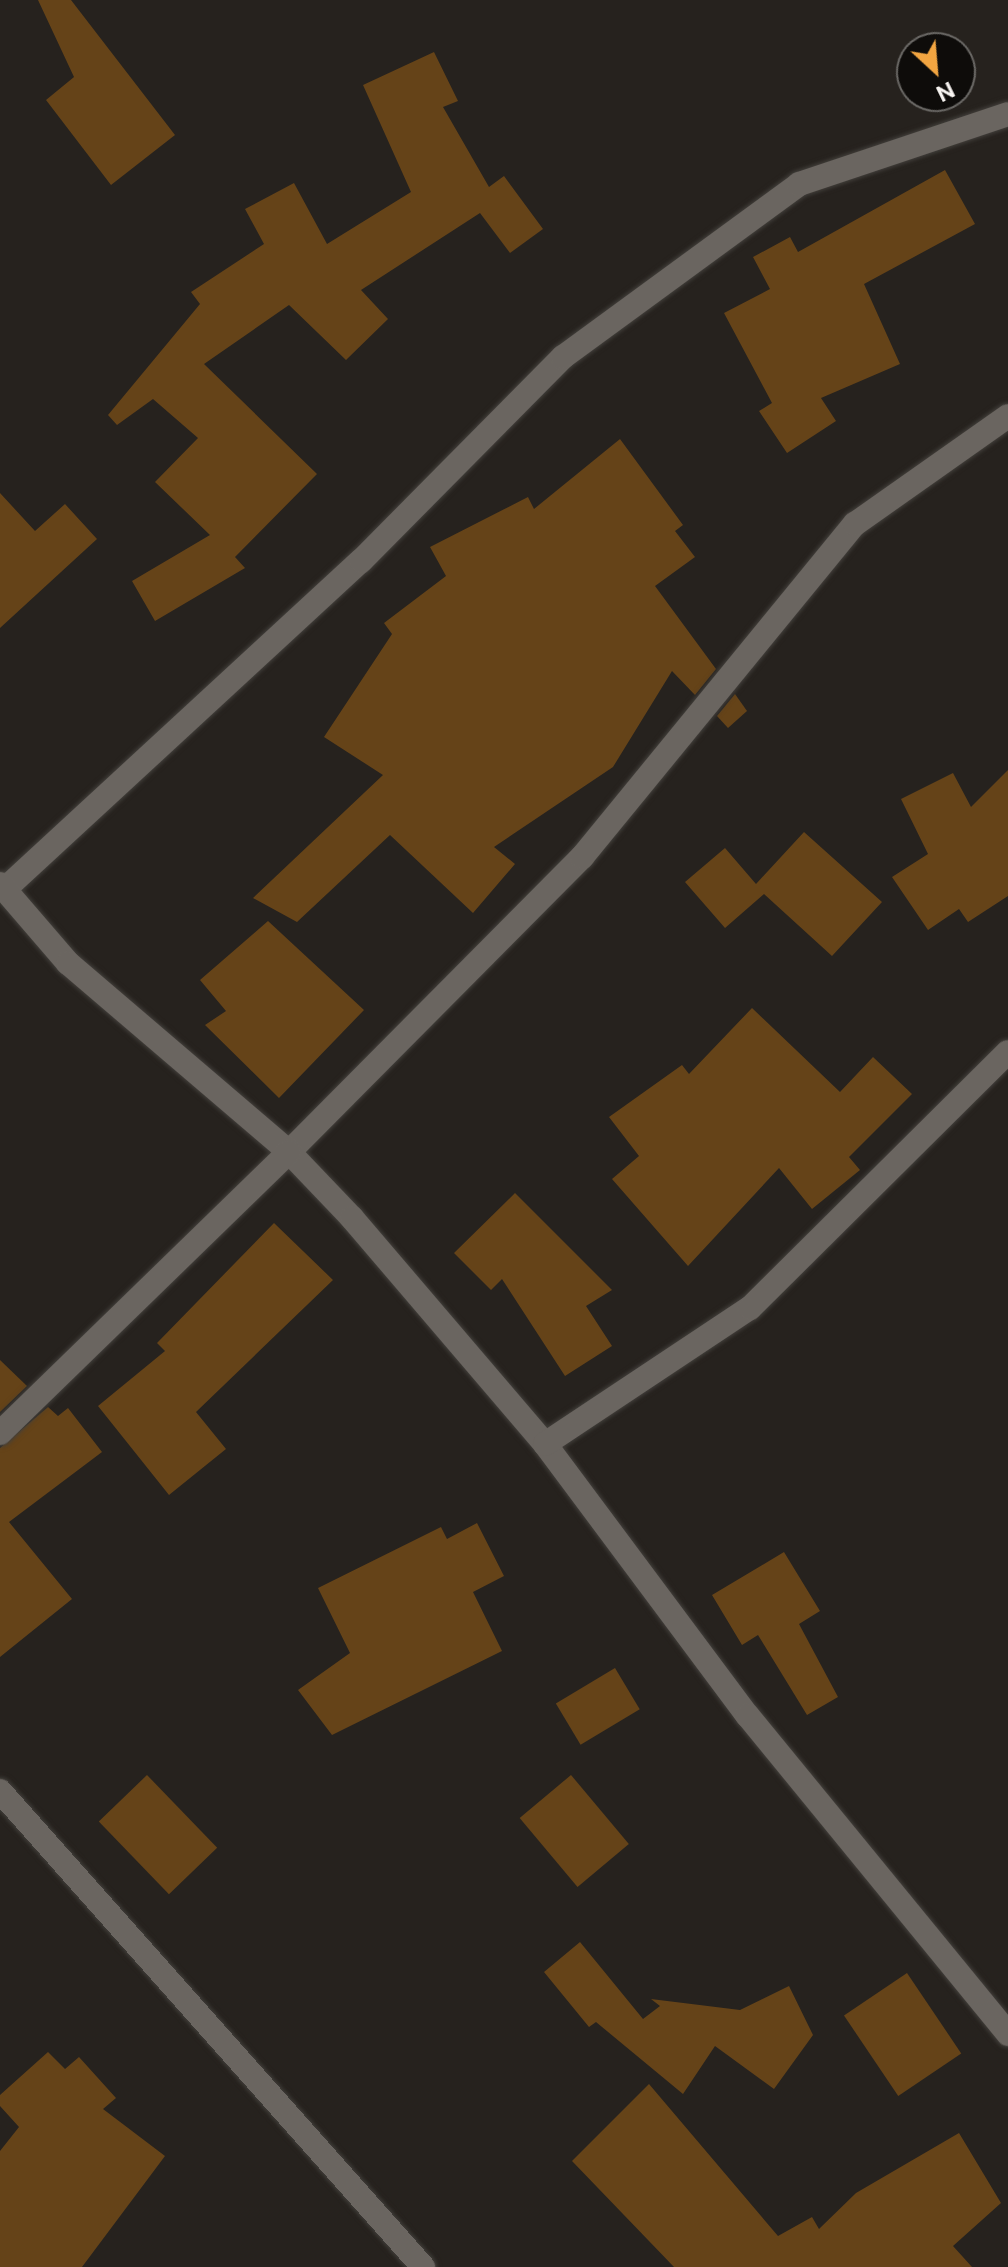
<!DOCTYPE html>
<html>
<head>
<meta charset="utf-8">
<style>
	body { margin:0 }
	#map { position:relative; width:1008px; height:2267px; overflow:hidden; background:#26221e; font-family:"Public Sans",sans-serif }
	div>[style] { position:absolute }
	.building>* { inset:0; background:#654318; transform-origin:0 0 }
	.roads { filter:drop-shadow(0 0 2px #423f3b) drop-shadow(0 0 2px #423f3b) }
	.lane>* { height:24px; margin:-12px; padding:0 12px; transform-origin:12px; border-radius:12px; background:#6a6560 }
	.street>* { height:24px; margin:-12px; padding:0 12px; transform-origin:12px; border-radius:12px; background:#6a6560 }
	.secondary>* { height:24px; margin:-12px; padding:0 12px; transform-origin:12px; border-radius:12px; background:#6a6560 }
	span { translate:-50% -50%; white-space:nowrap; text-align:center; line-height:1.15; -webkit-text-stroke:6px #0e0c0a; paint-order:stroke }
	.north { position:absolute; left:896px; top:32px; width:80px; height:80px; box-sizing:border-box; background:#0e0c0a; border:2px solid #6b6966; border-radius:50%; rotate:154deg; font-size:22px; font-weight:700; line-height:32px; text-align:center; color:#f7f4f1 }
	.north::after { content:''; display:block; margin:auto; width:28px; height:36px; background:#f2a541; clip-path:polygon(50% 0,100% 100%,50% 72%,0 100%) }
</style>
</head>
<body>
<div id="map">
	<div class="building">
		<i style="clip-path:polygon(38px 0,71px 0,175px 135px,111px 185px,46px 100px,74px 77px)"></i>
		<i style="clip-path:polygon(434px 52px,458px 101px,443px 107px,489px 187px,504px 176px,543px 229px,510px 253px,480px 213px,361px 290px,388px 319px,346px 360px,289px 305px,204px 364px,317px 474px,235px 557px,245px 568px,155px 621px,132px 581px,210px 535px,155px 482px,198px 438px,153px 399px,117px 425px,108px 415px,200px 304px,191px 292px,264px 244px,245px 209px,294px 183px,327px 244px,411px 192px,363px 85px)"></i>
		<i style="clip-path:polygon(945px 170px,975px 224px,864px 284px,900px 364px,821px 398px,836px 421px,787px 453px,759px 411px,772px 403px,724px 313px,770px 289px,753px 257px,790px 237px,798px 252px)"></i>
		<i style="clip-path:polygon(620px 439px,683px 525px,675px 531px,695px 557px,655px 586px,716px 669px,695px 695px,672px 671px,613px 767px,494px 847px,515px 864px,473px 913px,390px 835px,297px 922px,253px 898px,383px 775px,324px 737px,392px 634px,384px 623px,446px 576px,430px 547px,528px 497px,534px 509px)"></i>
		<i style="clip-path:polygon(0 493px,35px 531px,65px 504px,97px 539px,0 628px)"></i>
		<i style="clip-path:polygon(735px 694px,747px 711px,728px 728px,717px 716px)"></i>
		<i style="clip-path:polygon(1008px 770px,1008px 896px,968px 922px,959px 909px,928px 930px,892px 877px,928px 854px,901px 799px,953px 773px,971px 807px)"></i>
		<i style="clip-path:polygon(804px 832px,882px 902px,832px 956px,764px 894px,725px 928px,685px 882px,725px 848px,756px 884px)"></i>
		<i style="clip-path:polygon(268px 921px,364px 1010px,279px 1098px,205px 1025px,226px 1011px,200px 980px)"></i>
		<i style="clip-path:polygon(752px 1008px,840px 1092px,873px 1057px,912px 1094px,849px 1157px,860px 1170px,812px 1209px,779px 1168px,688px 1266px,612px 1179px,639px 1156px,609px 1117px,682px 1065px,689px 1074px)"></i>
		<i style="clip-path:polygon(515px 1193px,612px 1290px,586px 1306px,612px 1346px,565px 1376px,502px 1279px,491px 1290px,454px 1253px)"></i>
		<i style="clip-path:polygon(274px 1223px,333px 1280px,196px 1412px,226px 1449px,169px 1495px,98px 1406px,165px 1351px,157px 1343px)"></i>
		<i style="clip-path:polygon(0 1360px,27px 1386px,0 1412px)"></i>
		<i style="clip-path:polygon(48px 1407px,58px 1416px,68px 1408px,102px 1452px,9px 1522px,72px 1599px,0 1657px,0 1448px)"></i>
		<i style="clip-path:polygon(477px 1523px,504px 1576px,473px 1592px,502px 1651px,332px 1735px,298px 1690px,350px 1653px,318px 1588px,441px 1527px,447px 1539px)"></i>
		<i style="clip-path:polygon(784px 1552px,820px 1611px,799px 1624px,838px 1697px,807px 1715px,758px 1635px,742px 1645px,712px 1595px)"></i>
		<i style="left:615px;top:1668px;width:48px;height:69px;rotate:59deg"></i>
		<i style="left:147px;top:1775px;width:101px;height:67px;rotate:46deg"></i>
		<i style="left:571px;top:1775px;width:90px;height:67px;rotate:50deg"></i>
		<i style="clip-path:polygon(580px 1942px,643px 2019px,660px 2006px,651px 1999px,740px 2010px,789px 1986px,813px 2035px,774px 2089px,715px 2046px,683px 2094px,596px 2022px,589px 2027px,544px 1972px)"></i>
		<i style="left:907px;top:1973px;width:97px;height:76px;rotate:56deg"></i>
		<i style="clip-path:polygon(48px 2052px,65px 2069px,79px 2057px,116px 2098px,103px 2109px,165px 2156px,82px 2267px,0 2267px,0 2151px,19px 2127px,0 2106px,0 2095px)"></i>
		<i style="clip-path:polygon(649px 2084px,778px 2236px,812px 2217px,819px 2229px,856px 2193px,959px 2133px,1001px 2203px,953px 2246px,972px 2267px,674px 2267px,572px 2161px)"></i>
	</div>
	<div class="roads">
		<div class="lane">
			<i style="left:5px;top:889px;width:484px;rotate:-42.7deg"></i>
			<i style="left:361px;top:561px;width:287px;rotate:-45.3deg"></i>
			<i style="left:563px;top:357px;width:293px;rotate:-36.2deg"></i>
			<i style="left:799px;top:184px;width:220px;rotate:-18.5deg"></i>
			<i style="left:289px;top:1152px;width:416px;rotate:-45.2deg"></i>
			<i style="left:582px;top:857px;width:431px;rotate:-50.7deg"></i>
			<i style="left:855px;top:524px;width:187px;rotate:-35.2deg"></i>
		</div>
		<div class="street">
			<i style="left:0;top:884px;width:104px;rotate:49.3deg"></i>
			<i style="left:68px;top:963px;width:291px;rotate:40.5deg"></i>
			<i style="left:289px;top:1152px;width:91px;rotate:46.3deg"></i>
			<i style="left:352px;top:1218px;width:297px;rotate:49.5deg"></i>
			<i style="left:545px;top:1444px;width:339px;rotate:53.3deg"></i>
			<i style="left:748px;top:1716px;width:411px;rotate:50.7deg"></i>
			<i style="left:0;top:1433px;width:403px;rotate:-44.2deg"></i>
			<i style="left:545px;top:1444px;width:246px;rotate:-33.6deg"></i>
			<i style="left:750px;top:1308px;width:363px;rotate:-44.8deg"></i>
		</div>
		<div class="secondary">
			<i style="left:0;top:1791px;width:637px;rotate:48.37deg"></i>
		</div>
	</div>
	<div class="north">N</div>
</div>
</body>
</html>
